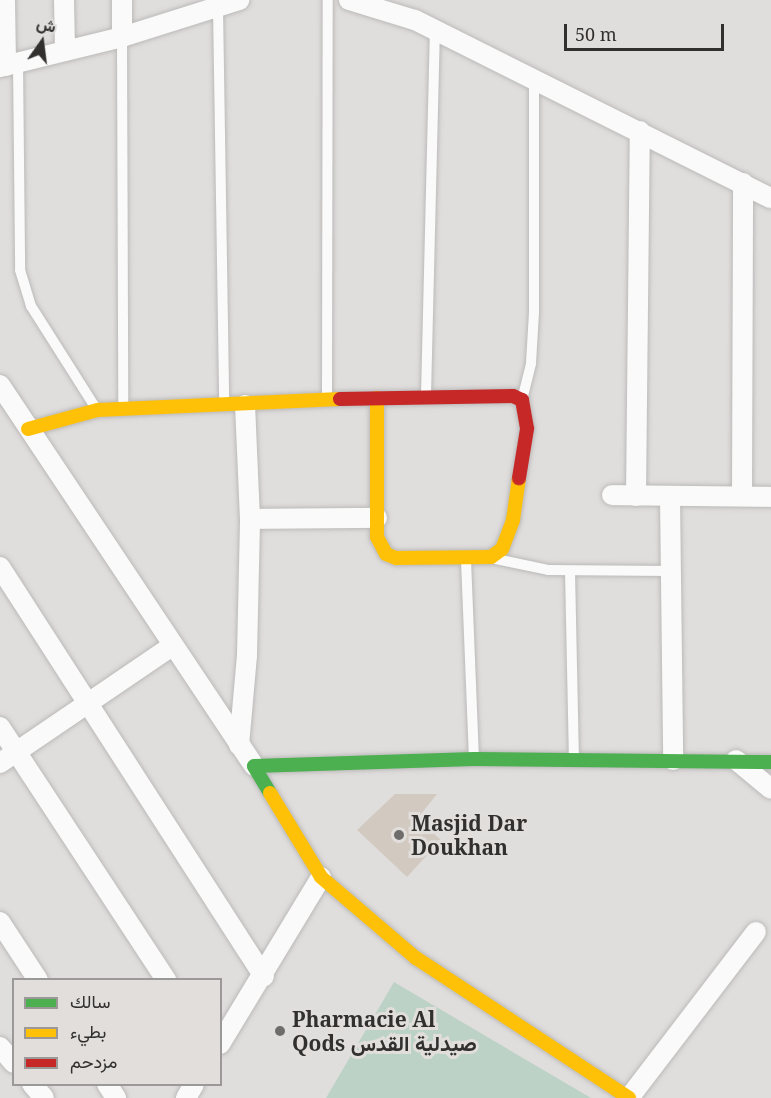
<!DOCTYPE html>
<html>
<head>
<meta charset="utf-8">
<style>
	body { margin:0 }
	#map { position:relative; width:771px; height:1098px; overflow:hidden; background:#e0dedd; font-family:"Noto Serif",Vazirmatn,serif }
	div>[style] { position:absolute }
	.green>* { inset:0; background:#bdd2c6 }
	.building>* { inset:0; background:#d2c9c0 }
	.roads { filter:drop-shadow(0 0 2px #bbbab9) drop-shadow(0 0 2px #bbbab9) }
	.lane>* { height:10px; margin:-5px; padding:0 5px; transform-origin:5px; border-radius:5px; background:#fafafa }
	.street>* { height:20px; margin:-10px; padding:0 10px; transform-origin:10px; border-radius:10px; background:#fafafa }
	.fast>* { height:14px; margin:-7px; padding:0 7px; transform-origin:7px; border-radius:7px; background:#4caf50 }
	.slow>* { height:14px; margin:-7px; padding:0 7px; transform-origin:7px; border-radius:7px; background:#ffc107 }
	.jam>* { height:14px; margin:-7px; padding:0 7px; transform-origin:7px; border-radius:7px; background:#c62828 }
	.dots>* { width:16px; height:16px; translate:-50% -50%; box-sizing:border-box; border:3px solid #e1dedc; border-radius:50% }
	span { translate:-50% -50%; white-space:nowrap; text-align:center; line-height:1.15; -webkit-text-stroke:6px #e1dedc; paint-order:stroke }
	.poi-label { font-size:21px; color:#31302f; font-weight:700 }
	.left { translate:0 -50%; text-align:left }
	.legend { position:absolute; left:12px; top:978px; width:210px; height:108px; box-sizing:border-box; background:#e1dedc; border:2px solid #9b9897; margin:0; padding:8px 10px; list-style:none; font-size:18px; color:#31302f }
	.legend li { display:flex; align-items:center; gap:12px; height:30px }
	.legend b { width:30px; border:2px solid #9b9897 }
	.north { position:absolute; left:12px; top:12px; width:60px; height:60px; -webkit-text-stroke:4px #e1dedc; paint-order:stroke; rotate:14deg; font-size:16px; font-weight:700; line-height:24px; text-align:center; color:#31302f }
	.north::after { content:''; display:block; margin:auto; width:21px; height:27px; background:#31302f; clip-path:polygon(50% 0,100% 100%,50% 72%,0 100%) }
	.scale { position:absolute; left:564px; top:24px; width:160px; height:27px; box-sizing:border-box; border:3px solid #31302f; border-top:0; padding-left:8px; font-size:18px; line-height:21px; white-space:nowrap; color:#31302f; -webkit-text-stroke:4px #e1dedc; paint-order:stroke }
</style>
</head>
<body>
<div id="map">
	<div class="green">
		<i style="clip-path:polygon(394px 982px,591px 1098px,326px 1098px)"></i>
	</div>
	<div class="building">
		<i style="clip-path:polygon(395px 794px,437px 794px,417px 819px,441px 840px,407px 877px,357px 830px)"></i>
	</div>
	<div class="roads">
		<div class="lane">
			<i style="left:218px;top:7px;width:396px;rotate:89.1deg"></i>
			<i style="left:122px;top:37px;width:371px;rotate:89.8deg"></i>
			<i style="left:18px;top:63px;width:207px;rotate:89.4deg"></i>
			<i style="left:20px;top:270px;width:38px;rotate:73deg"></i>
			<i style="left:31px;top:306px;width:123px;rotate:57.6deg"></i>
			<i style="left:426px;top:395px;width:365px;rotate:-88.6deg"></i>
			<i style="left:327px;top:399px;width:399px;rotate:-89.9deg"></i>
			<i style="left:522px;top:400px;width:38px;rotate:-76deg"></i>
			<i style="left:531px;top:363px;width:50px;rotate:-86.6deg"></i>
			<i style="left:534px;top:313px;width:235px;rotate:-90deg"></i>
			<i style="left:496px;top:559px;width:53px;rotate:11.9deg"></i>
			<i style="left:548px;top:570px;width:123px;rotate:0.5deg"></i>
			<i style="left:466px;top:560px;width:197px;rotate:87.7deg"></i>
			<i style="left:570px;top:571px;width:187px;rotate:88.8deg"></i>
		</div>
		<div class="street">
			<i style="left:5px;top:0;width:66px;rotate:89.1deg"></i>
			<i style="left:64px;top:0;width:49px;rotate:88.8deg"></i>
			<i style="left:122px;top:0;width:37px;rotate:90deg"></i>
			<i style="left:349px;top:0;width:69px;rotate:16.9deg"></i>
			<i style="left:415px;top:20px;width:398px;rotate:26.6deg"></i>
			<i style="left:0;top:67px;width:126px;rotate:-13.8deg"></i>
			<i style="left:122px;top:37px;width:123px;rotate:-17.5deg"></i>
			<i style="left:0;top:385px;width:458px;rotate:56.3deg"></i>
			<i style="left:612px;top:495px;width:159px;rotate:0.7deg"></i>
			<i style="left:636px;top:496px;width:365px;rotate:-89.4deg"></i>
			<i style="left:742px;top:496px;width:313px;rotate:-89.8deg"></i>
			<i style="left:670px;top:497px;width:263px;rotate:89.3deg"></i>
			<i style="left:250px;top:519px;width:127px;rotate:-0.5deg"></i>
			<i style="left:0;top:567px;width:487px;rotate:57.2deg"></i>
			<i style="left:0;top:727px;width:303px;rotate:56.7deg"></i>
			<i style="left:239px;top:745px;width:90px;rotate:-84.9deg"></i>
			<i style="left:247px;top:655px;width:136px;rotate:-88.7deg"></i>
			<i style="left:250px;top:519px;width:114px;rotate:-92.5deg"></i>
			<i style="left:736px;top:760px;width:45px;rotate:39.6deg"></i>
			<i style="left:0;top:763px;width:208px;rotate:-34.2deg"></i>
			<i style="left:0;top:922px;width:69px;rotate:56.8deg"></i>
			<i style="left:220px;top:1044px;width:195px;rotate:-58.8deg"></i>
			<i style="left:0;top:1047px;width:21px;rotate:49deg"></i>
			<i style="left:32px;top:1084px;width:18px;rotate:49deg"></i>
			<i style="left:107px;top:1084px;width:17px;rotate:57deg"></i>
			<i style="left:186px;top:1098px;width:16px;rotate:-60deg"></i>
			<i style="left:629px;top:1098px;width:209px;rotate:-52.6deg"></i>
		</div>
		<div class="fast">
			<i style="left:270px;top:793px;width:31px;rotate:-121deg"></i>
			<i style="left:254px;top:766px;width:220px;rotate:-1.8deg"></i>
			<i style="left:474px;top:759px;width:297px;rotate:0.6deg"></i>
		</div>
		<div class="slow">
			<i style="left:377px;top:398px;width:139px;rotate:90deg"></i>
			<i style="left:377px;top:537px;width:19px;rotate:62deg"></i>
			<i style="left:386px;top:554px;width:11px;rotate:22deg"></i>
			<i style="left:396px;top:558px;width:95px;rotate:-0.6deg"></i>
			<i style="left:491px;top:557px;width:14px;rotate:-36deg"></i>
			<i style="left:502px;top:549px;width:31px;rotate:-69deg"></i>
			<i style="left:513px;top:520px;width:42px;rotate:-81.9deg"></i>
			<i style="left:28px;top:429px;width:73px;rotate:-15.2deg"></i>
			<i style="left:98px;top:410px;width:242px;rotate:-2.6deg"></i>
			<i style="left:270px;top:793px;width:98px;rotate:58.7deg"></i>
			<i style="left:321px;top:877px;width:125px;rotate:40.5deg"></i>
			<i style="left:416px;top:958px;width:255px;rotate:33.3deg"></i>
		</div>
		<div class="jam">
			<i style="left:340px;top:399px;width:173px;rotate:-1deg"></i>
			<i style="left:513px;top:396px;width:10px;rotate:24deg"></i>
			<i style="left:522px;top:400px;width:29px;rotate:80deg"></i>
			<i style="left:527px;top:429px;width:50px;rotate:99.3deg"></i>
		</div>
	</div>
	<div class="dots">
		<i style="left:399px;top:835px;background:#6e6d6c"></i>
		<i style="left:280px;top:1031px;background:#6e6d6c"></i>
	</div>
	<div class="poi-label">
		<span class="left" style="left:411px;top:835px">Masjid Dar<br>Doukhan</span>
		<span class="left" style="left:292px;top:1031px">Pharmacie Al<br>Qods صيدلية القدس</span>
	</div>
	<ul class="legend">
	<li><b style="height:8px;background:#4caf50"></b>سالك</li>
	<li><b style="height:8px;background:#ffc107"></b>بطيء</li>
	<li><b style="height:8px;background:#c62828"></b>مزدحم</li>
	</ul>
	<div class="north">ش</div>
	<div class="scale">50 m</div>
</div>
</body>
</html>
